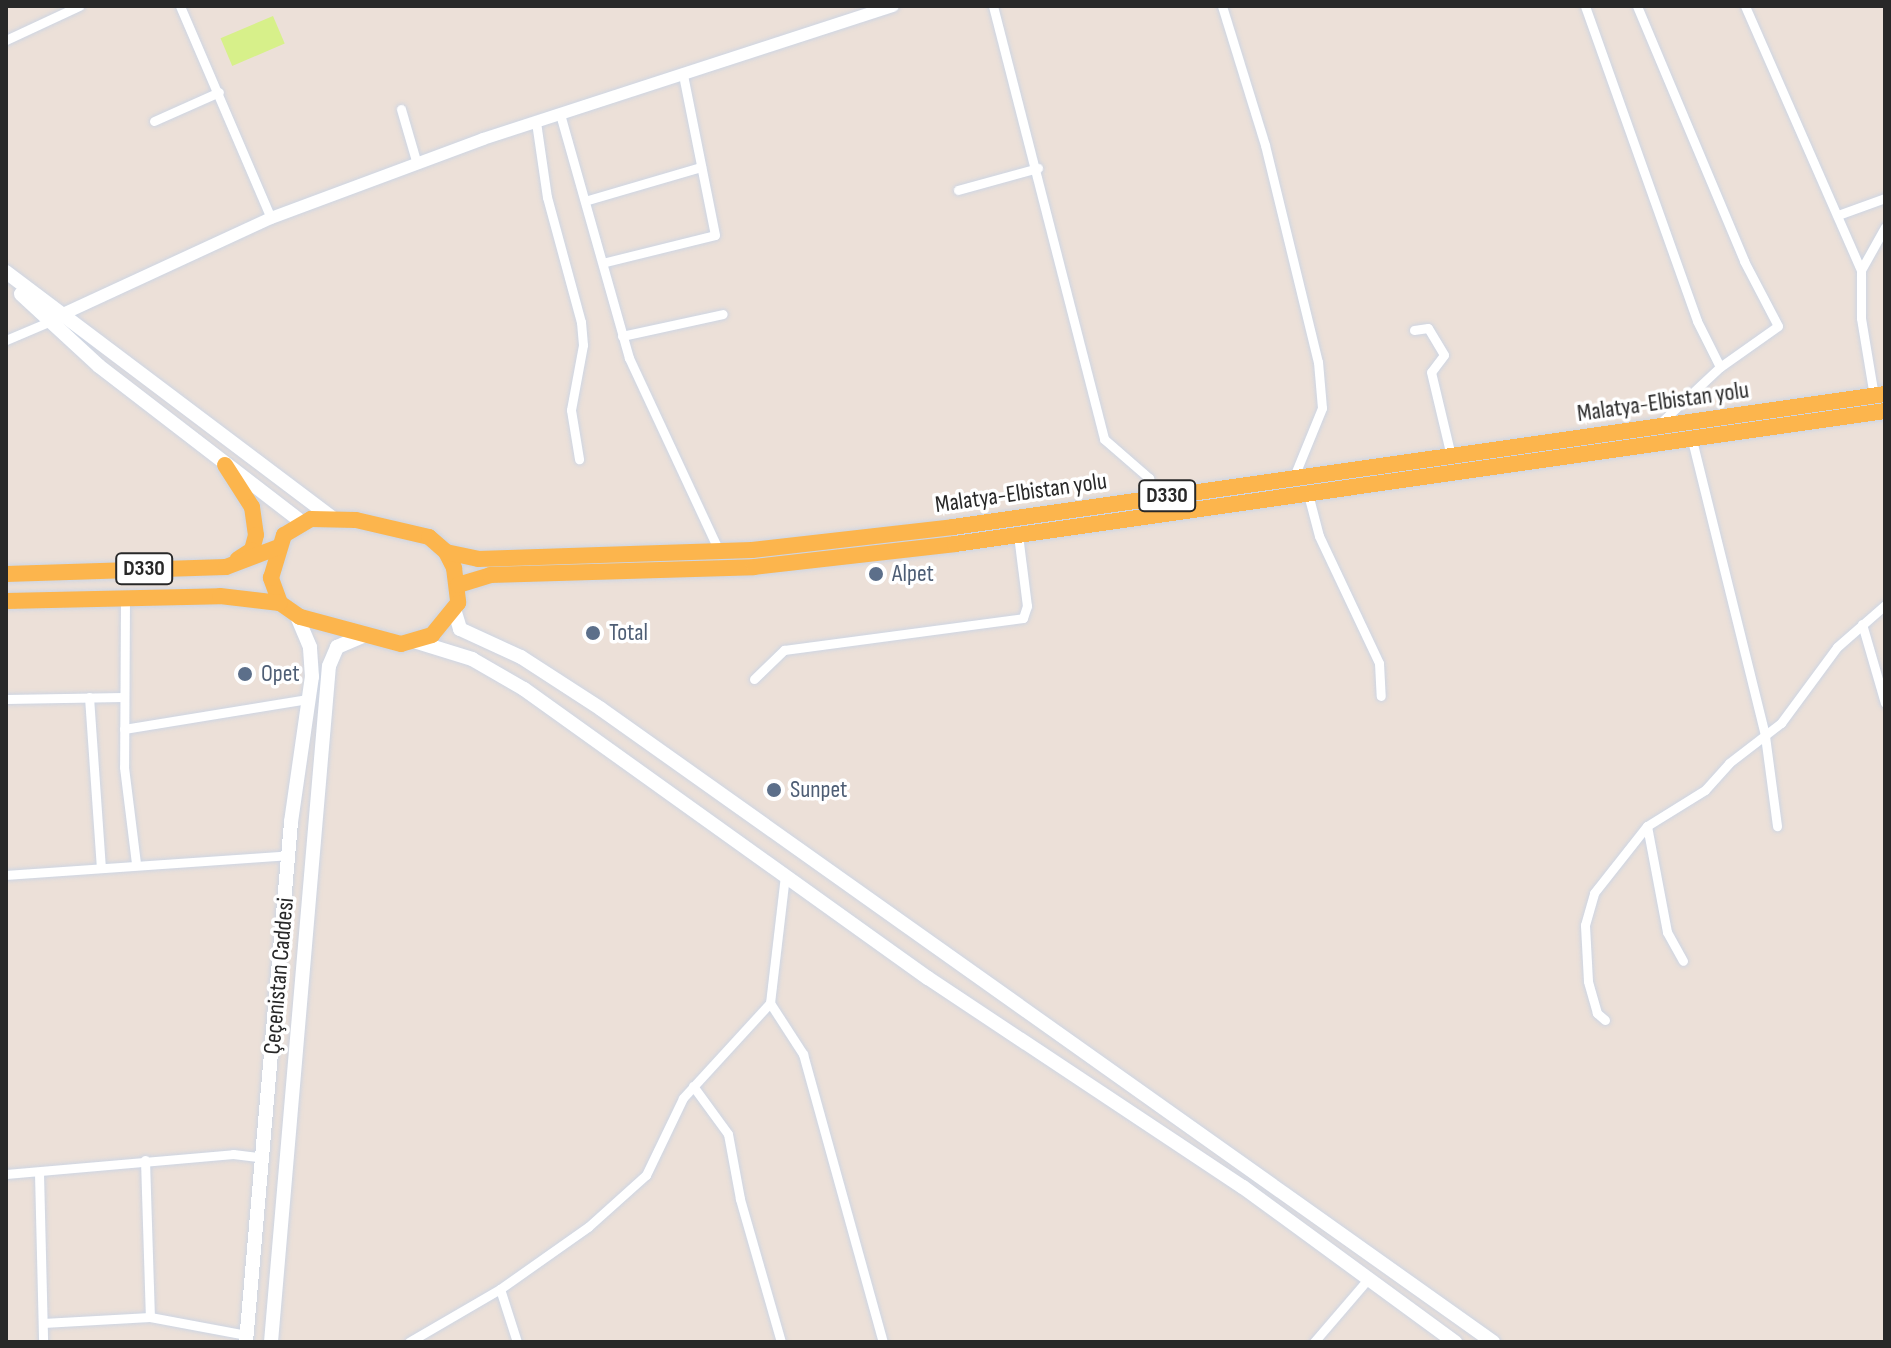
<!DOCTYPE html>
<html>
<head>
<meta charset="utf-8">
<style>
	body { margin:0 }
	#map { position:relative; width:1891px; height:1348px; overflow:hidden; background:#ece0d8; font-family:"Sofia Sans Condensed",sans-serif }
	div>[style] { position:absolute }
	.pitch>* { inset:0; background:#d7f08a; transform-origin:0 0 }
	.roads { filter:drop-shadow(0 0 2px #cdd5e3) drop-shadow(0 0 2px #cdd5e3) }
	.minor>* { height:9px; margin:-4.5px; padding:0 4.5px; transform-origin:4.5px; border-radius:4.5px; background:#fff }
	.tertiary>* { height:12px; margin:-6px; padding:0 6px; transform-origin:6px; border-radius:6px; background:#fff }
	.secondary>* { height:14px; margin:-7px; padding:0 7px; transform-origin:7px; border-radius:7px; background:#fff }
	.primary>* { height:16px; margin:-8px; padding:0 8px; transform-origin:8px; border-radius:8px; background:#fcb54d }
	.dots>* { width:22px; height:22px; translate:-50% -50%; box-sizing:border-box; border:4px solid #fff; border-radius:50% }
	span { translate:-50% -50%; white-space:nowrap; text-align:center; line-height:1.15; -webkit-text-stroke:7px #fff; paint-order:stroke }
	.shield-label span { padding:2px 6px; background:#fff; border:2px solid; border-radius:6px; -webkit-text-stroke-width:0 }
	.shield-label { font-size:22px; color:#282828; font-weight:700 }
	.street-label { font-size:24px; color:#282828 }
	.service-label { font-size:24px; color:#4e5e75 }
	.left { translate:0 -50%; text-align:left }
	.frame { position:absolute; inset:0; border:8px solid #282828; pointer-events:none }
</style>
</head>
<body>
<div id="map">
	<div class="pitch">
		<i style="left:273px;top:16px;width:30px;height:57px;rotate:67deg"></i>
	</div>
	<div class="roads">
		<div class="minor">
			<i style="left:180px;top:6px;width:231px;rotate:66.8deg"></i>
			<i style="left:993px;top:6px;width:447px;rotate:75.6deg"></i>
			<i style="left:1104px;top:439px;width:60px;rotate:40.9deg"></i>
			<i style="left:1149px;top:478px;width:21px;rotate:95deg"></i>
			<i style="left:1222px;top:6px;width:145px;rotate:72.8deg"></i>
			<i style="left:1265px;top:145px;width:223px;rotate:76.3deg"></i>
			<i style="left:1318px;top:362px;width:46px;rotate:85deg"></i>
			<i style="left:1322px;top:408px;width:77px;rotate:112.2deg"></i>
			<i style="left:1585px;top:6px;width:334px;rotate:70.4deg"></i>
			<i style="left:1697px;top:321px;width:51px;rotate:63.4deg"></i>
			<i style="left:1637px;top:6px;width:277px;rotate:67.2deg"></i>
			<i style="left:1744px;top:261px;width:73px;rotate:62.4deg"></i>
			<i style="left:1778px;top:326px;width:71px;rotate:144.7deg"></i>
			<i style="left:1720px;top:367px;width:83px;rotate:136.9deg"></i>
			<i style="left:1745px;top:6px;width:288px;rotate:66.3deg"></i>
			<i style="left:6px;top:40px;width:81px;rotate:-25deg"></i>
			<i style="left:401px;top:109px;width:57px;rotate:73.8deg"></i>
			<i style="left:560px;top:114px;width:254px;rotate:74.2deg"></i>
			<i style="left:629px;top:358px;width:213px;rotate:65deg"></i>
			<i style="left:154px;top:121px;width:71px;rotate:-24deg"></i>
			<i style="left:536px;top:122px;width:76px;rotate:81.7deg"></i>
			<i style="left:547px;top:197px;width:130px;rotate:74.8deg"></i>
			<i style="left:581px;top:322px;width:23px;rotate:85deg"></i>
			<i style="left:583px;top:345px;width:66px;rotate:100.5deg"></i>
			<i style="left:571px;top:410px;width:50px;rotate:80.7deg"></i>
			<i style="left:958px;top:190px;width:83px;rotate:-15.4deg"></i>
			<i style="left:588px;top:200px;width:118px;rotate:-16.3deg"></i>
			<i style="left:1838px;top:215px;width:50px;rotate:-19.9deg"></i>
			<i style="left:606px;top:262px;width:112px;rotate:-13.9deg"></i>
			<i style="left:715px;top:235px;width:163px;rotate:-101.3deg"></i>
			<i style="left:1414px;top:330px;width:14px;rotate:-8deg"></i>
			<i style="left:1428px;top:328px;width:31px;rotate:59deg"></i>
			<i style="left:1444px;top:355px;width:21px;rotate:127deg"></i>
			<i style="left:1431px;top:372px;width:86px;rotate:76.6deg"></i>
			<i style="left:622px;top:336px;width:103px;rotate:-12.3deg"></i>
			<i style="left:6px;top:340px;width:49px;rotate:-22.9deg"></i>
			<i style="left:1874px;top:396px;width:79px;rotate:-99.5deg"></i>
			<i style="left:1861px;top:318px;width:48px;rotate:-90deg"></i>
			<i style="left:1861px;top:270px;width:49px;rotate:-60.8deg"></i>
			<i style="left:1692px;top:440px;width:305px;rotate:76.1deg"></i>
			<i style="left:1765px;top:736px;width:91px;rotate:82.4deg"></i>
			<i style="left:1308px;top:494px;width:43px;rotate:75.3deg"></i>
			<i style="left:1319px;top:536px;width:140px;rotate:64.7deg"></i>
			<i style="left:1379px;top:663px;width:33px;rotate:87deg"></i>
			<i style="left:125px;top:598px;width:169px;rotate:90.3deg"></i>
			<i style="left:124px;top:767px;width:98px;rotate:82.9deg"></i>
			<i style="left:1862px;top:624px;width:82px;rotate:73.8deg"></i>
			<i style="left:754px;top:679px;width:42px;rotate:-44deg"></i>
			<i style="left:784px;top:650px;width:241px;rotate:-7.6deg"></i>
			<i style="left:1023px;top:618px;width:13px;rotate:-72deg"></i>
			<i style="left:1027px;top:606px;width:72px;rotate:-97.2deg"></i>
			<i style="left:89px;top:697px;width:170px;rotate:86deg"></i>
			<i style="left:6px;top:699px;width:117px;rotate:-1deg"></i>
			<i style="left:124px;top:729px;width:186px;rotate:-9.3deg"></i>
			<i style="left:1647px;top:826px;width:108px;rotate:79.3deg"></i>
			<i style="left:1667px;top:932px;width:33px;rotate:61deg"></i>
			<i style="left:6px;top:875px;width:284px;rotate:-4deg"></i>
			<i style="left:770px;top:1003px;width:61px;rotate:57.1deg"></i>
			<i style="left:803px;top:1054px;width:299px;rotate:74.5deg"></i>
			<i style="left:1605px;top:1020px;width:11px;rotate:-139deg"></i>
			<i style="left:1597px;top:1013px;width:33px;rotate:-106deg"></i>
			<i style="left:1588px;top:981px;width:56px;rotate:-93.1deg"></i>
			<i style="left:1585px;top:925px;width:33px;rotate:-74deg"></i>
			<i style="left:1594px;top:893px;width:85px;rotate:-51.7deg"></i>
			<i style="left:1647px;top:826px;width:68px;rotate:-31.8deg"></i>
			<i style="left:1705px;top:790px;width:36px;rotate:-48deg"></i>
			<i style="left:1729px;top:763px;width:66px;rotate:-37.6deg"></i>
			<i style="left:1781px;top:723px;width:94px;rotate:-53.6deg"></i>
			<i style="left:1837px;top:647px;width:64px;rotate:-41.2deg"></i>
			<i style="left:693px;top:1086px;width:59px;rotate:53.9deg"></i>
			<i style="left:728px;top:1134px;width:66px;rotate:79.5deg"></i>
			<i style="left:740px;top:1199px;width:149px;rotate:74deg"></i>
			<i style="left:145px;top:1160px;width:157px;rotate:88.2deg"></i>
			<i style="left:39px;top:1173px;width:169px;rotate:88.6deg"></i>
			<i style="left:6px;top:1174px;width:228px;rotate:-5deg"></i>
			<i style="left:233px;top:1154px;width:31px;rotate:7deg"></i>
			<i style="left:500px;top:1289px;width:56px;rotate:72.2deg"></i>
			<i style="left:43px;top:1323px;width:107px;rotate:-3.2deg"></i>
			<i style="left:150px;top:1317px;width:98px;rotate:10.6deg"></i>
			<i style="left:409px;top:1342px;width:105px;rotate:-30.2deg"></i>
			<i style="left:500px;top:1289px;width:108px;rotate:-35.2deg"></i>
			<i style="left:588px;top:1227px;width:78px;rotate:-41.9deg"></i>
			<i style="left:646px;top:1175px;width:85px;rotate:-64.3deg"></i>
			<i style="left:683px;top:1098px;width:129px;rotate:-47.5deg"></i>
			<i style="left:770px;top:1003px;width:129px;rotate:-83.3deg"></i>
			<i style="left:1314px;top:1342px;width:83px;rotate:-49.4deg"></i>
		</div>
		<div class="tertiary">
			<i style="left:61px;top:315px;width:231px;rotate:-24.8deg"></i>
			<i style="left:271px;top:218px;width:226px;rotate:-20.4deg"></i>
			<i style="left:483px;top:139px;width:431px;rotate:-18deg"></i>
		</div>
		<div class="secondary">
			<i style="left:6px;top:272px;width:408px;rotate:37deg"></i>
			<i style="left:21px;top:294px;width:106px;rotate:42.7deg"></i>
			<i style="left:99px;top:366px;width:257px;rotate:37.6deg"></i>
			<i style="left:454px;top:609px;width:21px;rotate:73deg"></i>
			<i style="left:460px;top:629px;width:67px;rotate:24.7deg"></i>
			<i style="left:521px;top:657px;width:95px;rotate:33deg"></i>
			<i style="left:601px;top:709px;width:1094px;rotate:35.36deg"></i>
			<i style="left:414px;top:641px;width:61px;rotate:17.2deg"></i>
			<i style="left:472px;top:659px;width:60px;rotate:30deg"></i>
			<i style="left:524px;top:689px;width:497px;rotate:35.6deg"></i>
			<i style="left:928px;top:978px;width:378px;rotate:33.6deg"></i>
			<i style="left:1243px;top:1187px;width:263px;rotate:36.2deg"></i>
			<i style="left:246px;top:1342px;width:522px;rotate:-85.05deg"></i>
			<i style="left:291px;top:822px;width:147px;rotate:-81.8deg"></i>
			<i style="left:312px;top:677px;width:30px;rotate:-94deg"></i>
			<i style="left:310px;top:647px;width:36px;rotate:-113deg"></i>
			<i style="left:271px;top:1342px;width:678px;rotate:-85.1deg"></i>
			<i style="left:329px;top:666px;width:21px;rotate:-67deg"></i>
			<i style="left:337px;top:647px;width:28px;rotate:-23deg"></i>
		</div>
		<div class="primary">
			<i style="left:225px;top:465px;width:50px;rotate:57.3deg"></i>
			<i style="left:252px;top:507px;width:28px;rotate:82deg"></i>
			<i style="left:256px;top:535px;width:16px;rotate:105deg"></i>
			<i style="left:252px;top:550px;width:17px;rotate:147deg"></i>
			<i style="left:311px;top:519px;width:45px;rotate:1.3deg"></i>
			<i style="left:356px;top:520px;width:75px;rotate:13.1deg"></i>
			<i style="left:429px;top:537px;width:23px;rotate:41deg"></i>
			<i style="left:446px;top:552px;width:18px;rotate:63deg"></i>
			<i style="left:454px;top:568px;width:35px;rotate:83deg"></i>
			<i style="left:458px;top:603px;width:41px;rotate:129.1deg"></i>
			<i style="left:432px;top:635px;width:32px;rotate:164deg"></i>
			<i style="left:401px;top:644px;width:105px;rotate:-165deg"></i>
			<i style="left:300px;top:617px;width:24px;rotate:-145deg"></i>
			<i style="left:280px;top:603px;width:27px;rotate:-110deg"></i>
			<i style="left:271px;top:578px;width:45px;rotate:-73.2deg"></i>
			<i style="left:284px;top:535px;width:31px;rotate:-31deg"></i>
			<i style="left:446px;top:552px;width:33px;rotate:12deg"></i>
			<i style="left:478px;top:559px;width:274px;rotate:-1.9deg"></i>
			<i style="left:752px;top:550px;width:202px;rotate:-6.5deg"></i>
			<i style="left:953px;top:527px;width:941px;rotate:-8.12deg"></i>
			<i style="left:6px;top:574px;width:220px;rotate:-1.8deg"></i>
			<i style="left:226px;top:567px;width:57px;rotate:-20.7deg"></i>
			<i style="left:458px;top:585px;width:34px;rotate:-17deg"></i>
			<i style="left:490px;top:575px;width:264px;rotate:-1.7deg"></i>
			<i style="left:754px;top:567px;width:202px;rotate:-6.5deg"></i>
			<i style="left:955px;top:544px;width:939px;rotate:-8.14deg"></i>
			<i style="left:6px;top:601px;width:214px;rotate:-1.3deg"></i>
			<i style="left:220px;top:596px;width:60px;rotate:6.7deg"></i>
		</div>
	</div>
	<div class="dots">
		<i style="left:876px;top:574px;background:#5c6f8a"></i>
		<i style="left:593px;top:633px;background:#5c6f8a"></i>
		<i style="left:245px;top:674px;background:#5c6f8a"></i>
		<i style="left:774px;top:790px;background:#5c6f8a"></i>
	</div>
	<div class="shield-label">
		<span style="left:1167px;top:496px">D330</span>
		<span style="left:144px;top:569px">D330</span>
	</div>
	<div class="street-label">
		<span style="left:1663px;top:402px;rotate:-8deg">Malatya-Elbistan yolu</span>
		<span style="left:1021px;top:493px;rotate:-8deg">Malatya-Elbistan yolu</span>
		<span style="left:279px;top:976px;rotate:-85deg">Çeçenistan Caddesi</span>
	</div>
	<div class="service-label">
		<span class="left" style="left:892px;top:574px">Alpet</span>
		<span class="left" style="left:609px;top:633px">Total</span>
		<span class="left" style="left:261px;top:674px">Opet</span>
		<span class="left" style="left:790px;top:790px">Sunpet</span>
	</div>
	<div class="frame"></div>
</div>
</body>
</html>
